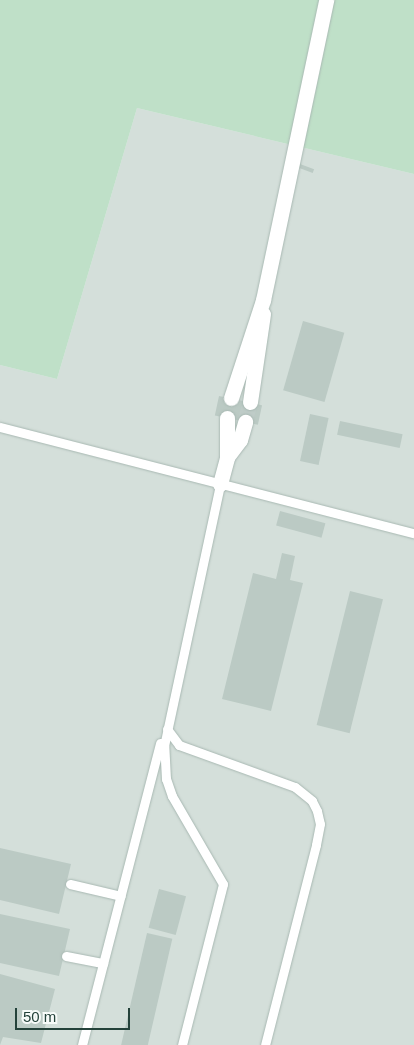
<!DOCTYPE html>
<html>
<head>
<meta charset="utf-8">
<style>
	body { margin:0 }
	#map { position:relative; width:414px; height:1045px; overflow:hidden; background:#e6efeb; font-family:Helvetica,sans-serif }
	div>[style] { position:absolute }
	.built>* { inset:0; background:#d4dfda }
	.green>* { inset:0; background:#bfe0c8 }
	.building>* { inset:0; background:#bbcac4; transform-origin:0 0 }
	.minor-tunnel>* { height:15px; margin-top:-7.5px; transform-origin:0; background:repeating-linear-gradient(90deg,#bfccc8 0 15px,transparent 0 23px) }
	.roads { filter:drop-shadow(0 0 1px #a8b8b2) drop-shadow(0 0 1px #a8b8b2) }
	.service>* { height:9px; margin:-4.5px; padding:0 4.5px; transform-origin:4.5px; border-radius:4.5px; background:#fff }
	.minor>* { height:15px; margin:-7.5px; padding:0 7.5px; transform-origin:7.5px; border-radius:7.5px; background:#fff }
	span { translate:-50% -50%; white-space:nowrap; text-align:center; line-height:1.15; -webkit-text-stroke:4px #f7fbf9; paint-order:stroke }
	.scale { position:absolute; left:15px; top:1008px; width:115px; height:22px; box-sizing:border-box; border:2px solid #24423a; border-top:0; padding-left:6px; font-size:15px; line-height:18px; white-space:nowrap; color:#24423a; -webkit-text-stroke:4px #f7fbf9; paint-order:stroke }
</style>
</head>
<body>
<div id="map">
	<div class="built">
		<i style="clip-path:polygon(137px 108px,414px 174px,414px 1045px,0 1045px,0 365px,57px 379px)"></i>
	</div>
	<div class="green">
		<i style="clip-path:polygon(0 0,414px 0,414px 174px,137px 108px,57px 379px,0 365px)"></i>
	</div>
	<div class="building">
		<i style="left:300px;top:164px;width:15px;height:4px;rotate:20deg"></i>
		<i style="left:303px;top:321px;width:43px;height:72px;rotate:16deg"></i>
		<i style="left:219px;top:396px;width:44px;height:20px;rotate:12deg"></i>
		<i style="left:310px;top:414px;width:19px;height:48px;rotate:12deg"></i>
		<i style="left:340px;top:421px;width:64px;height:14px;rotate:12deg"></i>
		<i style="left:280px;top:511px;width:47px;height:15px;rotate:15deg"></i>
		<i style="clip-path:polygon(282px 553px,295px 556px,290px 580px,303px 583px,271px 711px,222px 699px,253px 573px,276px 579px)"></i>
		<i style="left:350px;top:591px;width:34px;height:138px;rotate:14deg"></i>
		<i style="clip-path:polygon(0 848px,71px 864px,59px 914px,0 900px)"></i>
		<i style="left:159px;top:889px;width:28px;height:40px;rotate:15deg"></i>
		<i style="clip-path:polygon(0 914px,70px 929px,59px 976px,0 963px)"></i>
		<i style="left:147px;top:933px;width:26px;height:116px;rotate:13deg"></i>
		<i style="clip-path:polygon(0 974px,55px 989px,41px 1043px,3px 1037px,0 1045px)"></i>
	</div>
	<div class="minor-tunnel">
		<i style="left:245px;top:422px;width:21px;rotate:-76deg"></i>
	</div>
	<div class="roads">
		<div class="service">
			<i style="left:0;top:427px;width:427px;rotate:14.4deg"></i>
			<i style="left:167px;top:729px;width:20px;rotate:53deg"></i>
			<i style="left:179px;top:745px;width:123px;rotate:19.9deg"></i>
			<i style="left:295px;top:787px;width:22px;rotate:39deg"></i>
			<i style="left:312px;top:801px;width:11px;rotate:63deg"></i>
			<i style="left:317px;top:811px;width:13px;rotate:77deg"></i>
			<i style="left:320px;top:824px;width:21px;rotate:101deg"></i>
			<i style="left:316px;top:845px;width:206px;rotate:104.3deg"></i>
			<i style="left:70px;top:884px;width:52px;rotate:13.2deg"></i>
			<i style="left:66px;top:956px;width:38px;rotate:11deg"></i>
			<i style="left:82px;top:1045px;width:312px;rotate:-75.5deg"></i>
			<i style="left:182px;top:1045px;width:166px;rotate:-75.7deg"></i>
			<i style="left:223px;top:884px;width:102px;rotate:-120.1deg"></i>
			<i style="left:172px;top:796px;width:18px;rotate:-109deg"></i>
			<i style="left:166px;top:779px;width:33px;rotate:-93deg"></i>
			<i style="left:164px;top:746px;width:268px;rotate:-77.9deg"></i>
		</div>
		<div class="minor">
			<i style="left:231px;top:398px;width:103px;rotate:-71.9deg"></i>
			<i style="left:263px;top:300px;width:307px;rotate:-78.1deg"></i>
			<i style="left:250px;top:402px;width:89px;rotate:-81.6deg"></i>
			<i style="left:227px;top:457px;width:21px;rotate:-53deg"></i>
			<i style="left:240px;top:440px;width:19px;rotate:-74deg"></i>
			<i style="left:220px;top:484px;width:28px;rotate:-75deg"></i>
			<i style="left:227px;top:457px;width:39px;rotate:-90deg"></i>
		</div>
	</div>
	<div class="scale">50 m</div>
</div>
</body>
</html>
